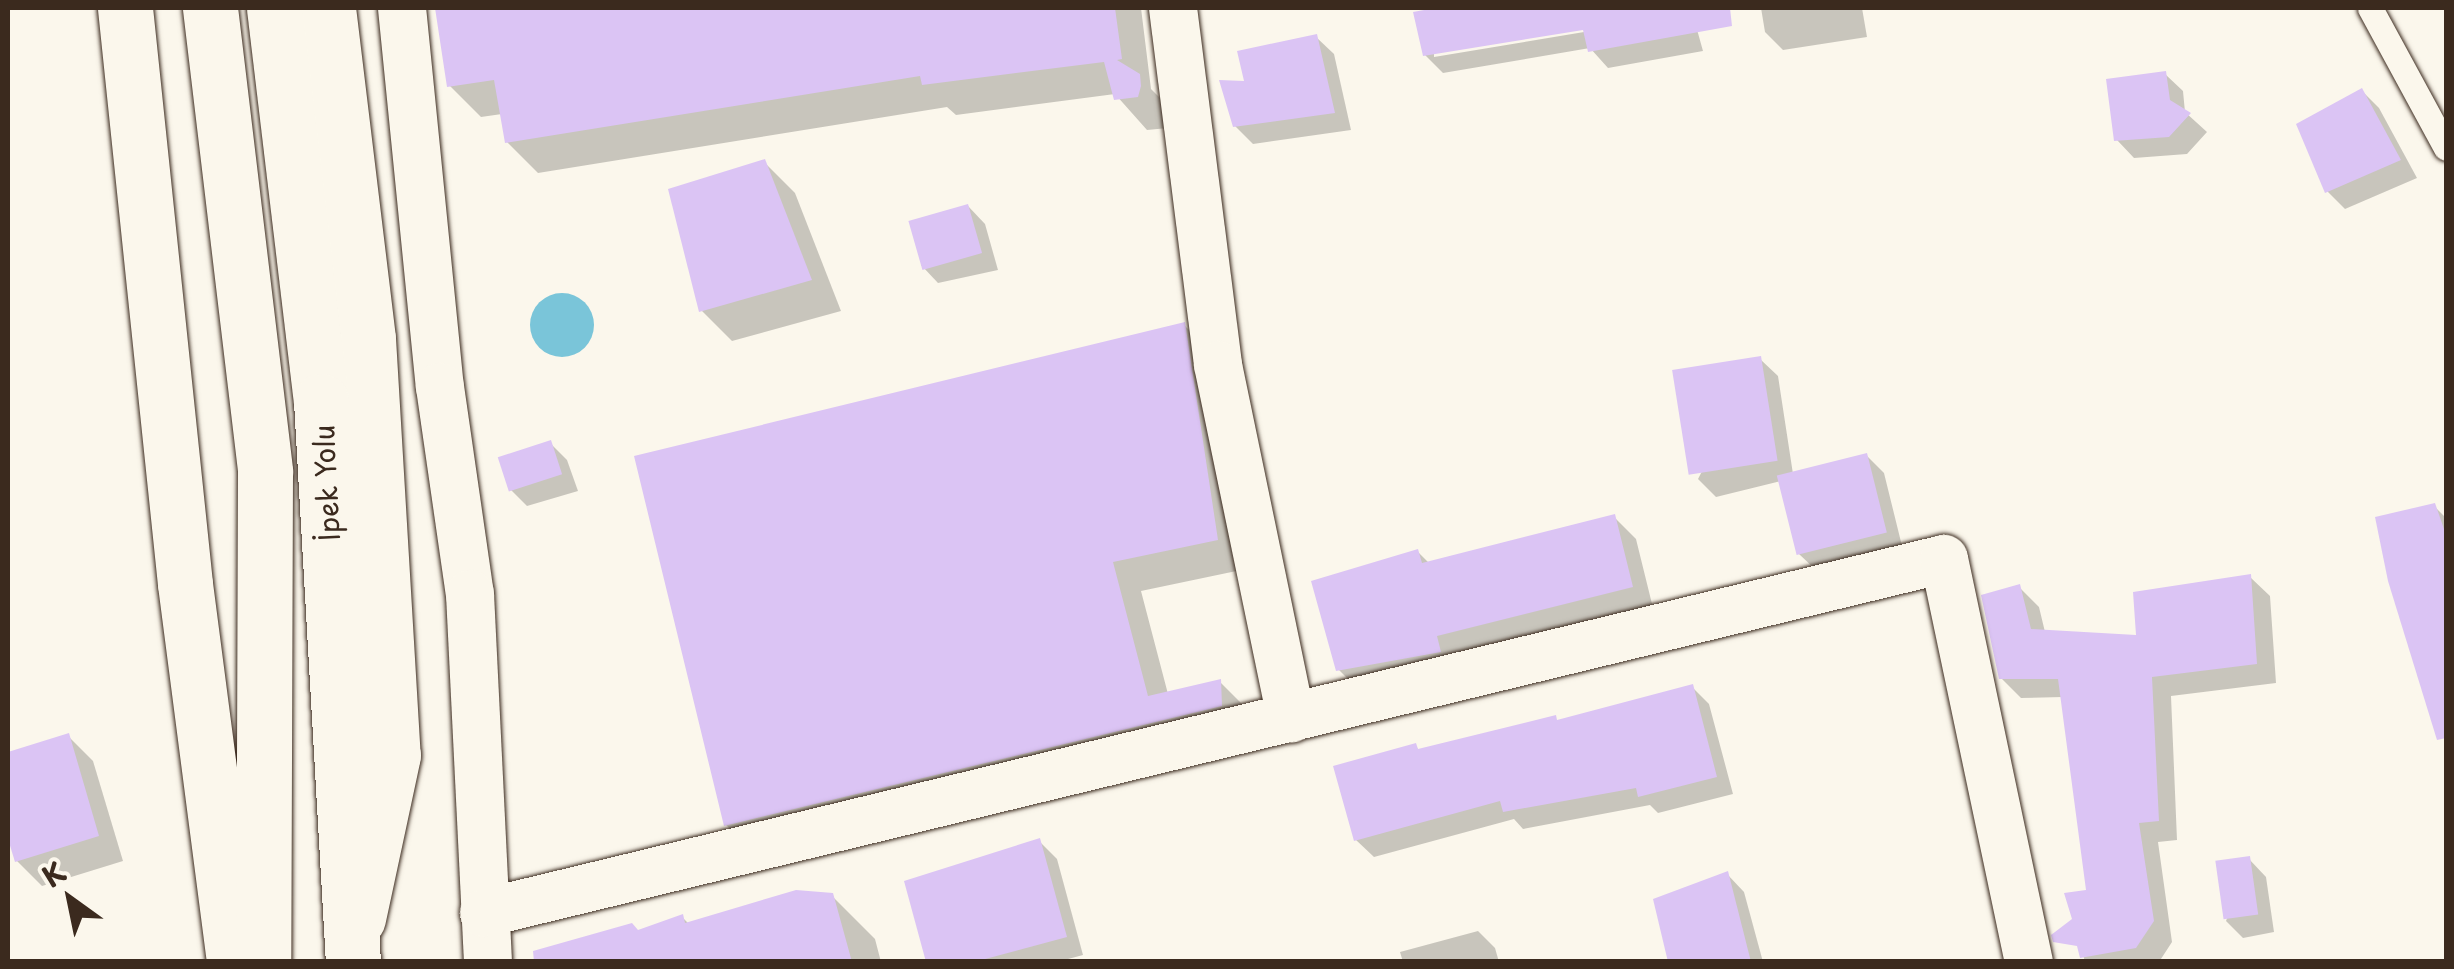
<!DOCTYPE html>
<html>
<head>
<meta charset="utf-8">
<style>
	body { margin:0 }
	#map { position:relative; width:2454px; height:969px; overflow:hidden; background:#fbf7ec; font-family:"Playpen Sans",sans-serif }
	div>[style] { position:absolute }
	.water>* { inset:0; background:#7ac5d9 }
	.round { border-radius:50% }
	.shadow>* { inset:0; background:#0003 }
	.building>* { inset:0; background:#dbc4f4; transform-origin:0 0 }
	.roads { filter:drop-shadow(0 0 2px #3b2a1e) drop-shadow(0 0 2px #3b2a1e) }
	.service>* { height:25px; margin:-12.5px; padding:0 12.5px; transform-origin:12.5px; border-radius:12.5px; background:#fbf7ec }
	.minor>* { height:48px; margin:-24px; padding:0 24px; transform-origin:24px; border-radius:24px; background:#fbf7ec }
	.tertiary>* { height:55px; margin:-27.5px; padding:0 27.5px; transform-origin:27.5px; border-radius:27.5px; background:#fbf7ec }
	.trunk>* { height:55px; margin:-27.5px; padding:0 27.5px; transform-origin:27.5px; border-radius:27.5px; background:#fbf7ec }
	span { translate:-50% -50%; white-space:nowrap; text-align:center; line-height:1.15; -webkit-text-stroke:8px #fbf7ec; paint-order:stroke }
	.street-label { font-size:28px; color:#3b2a1e }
	.frame { position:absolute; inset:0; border:10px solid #3b2a1e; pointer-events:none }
	.north { position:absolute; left:20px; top:849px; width:100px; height:100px; -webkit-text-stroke:8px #fbf7ec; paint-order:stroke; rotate:327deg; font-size:28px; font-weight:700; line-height:40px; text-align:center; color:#3b2a1e }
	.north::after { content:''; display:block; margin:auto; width:35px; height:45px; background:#3b2a1e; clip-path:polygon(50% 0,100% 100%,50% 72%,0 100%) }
</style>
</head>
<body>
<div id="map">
	<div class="water">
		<i class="round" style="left:530px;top:293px;width:64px;height:64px"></i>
	</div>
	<div class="shadow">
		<i style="clip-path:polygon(437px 8px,1141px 8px,1151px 89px,1170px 108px,1168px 128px,1147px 130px,1115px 94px,956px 115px,947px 107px,538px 173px,507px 142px,502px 114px,481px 117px,450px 86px)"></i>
		<i style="clip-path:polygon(evenodd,1446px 8px,1691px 8px,1703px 51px,1608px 68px,1590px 48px,1443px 73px,1425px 55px,1416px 14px,1446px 8px,1595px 25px,1596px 30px,1434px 57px,1434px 52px,1595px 25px)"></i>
		<i style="clip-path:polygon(1761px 8px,1862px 8px,1867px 37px,1783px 50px,1765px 32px)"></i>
		<i style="clip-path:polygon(1316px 37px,1334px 54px,1351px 130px,1253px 144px,1235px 126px,1248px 84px)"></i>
		<i style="clip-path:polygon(2165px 74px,2183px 91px,2185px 112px,2207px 132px,2187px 154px,2134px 158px,2117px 140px)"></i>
		<i style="clip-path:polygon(2362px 91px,2379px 108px,2417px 178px,2345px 209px,2327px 191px)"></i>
		<i style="clip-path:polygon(764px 162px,795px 193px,841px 311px,732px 341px,701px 310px)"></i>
		<i style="clip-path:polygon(968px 206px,985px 224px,998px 270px,938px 283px,921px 265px)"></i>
		<i style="clip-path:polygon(1184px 325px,1213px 354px,1246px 569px,1141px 591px,1168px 694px,1220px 682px,1249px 711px,756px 854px,726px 825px)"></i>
		<i style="clip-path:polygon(1760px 359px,1778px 376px,1793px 474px,1867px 456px,1884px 473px,1903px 550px,1817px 571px,1799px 554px,1781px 481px,1716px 497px,1698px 479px)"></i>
		<i style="clip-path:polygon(550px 443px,567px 460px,578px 491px,527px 506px,509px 488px)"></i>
		<i style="clip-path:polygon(2434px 506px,2446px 518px,2446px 698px,2440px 699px)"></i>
		<i style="clip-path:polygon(1614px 517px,1636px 539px,1653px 608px,1360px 691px,1338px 669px,1418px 552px,1430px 564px)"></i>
		<i style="clip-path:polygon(2250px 577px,2270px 596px,2276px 683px,2171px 696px,2177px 840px,2158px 842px,2172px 942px,2159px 962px,2085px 962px,2067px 895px,2089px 893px,2063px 697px,2021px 698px,2001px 678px,2019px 587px,2039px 607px,2045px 632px,2139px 638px)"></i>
		<i style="clip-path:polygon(1692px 687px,1709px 704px,1733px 794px,1658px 813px,1650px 805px,1523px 829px,1514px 819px,1374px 857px,1356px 840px,1415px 746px,1420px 751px,1559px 722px)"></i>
		<i style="clip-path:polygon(68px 736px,93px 761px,123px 861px,42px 886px,17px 861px,8px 830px,8px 755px)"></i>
		<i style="clip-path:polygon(1039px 841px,1057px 859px,1083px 955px,1057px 962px,928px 962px)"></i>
		<i style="clip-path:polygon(2249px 859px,2266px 877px,2274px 932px,2243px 938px,2226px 921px)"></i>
		<i style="clip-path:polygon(1727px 874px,1744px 892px,1763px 962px,1671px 962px)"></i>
		<i style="clip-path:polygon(832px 896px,875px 939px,881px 962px,544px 962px,682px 917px,689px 924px)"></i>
		<i style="clip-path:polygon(1478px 931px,1495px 948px,1499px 962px,1403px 962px,1400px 952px)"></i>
	</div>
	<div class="building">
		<i style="clip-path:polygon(435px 8px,1115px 8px,1122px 59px,1117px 60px,1140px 74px,1141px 86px,1138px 97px,1114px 100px,1104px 62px,922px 85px,920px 76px,505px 143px,494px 80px,447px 87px)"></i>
		<i style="clip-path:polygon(1435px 8px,1730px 8px,1732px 26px,1588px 52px,1583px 30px,1423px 56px,1413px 12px)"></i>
		<i style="clip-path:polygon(1317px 34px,1335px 113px,1233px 127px,1219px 80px,1244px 81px,1237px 51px)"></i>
		<i style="clip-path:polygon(2166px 71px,2170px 100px,2191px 113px,2169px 137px,2114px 141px,2106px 79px)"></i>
		<i style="clip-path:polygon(2362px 88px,2401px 160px,2325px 193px,2296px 124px)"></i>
		<i style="clip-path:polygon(765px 159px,812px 280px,699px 312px,668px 189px)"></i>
		<i style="left:968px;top:204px;width:51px;height:62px;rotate:74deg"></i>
		<i style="clip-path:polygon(1185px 322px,1218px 540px,1113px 562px,1148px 696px,1221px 679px,1222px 706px,724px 826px,634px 456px)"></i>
		<i style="left:1761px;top:356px;width:106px;height:90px;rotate:81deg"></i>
		<i style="left:551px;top:440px;width:36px;height:56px;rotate:72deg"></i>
		<i style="left:1867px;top:453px;width:82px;height:93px;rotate:76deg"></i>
		<i style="clip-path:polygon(2435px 503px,2446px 535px,2446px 738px,2437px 740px,2388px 581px,2375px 517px)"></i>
		<i style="clip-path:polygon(1615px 514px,1633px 587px,1437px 636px,1441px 652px,1336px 671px,1311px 581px,1418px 549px,1422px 563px)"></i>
		<i style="clip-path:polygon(2251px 574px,2257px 664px,2152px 677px,2159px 821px,2139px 823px,2154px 921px,2136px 948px,2080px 958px,2077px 946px,2053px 942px,2051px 935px,2072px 919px,2064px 893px,2086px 890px,2058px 679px,1999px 679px,1981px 595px,2020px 584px,2031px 629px,2136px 635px,2133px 592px)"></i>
		<i style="clip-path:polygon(1693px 684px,1717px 777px,1638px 797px,1636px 788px,1503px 812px,1500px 801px,1354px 841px,1333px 766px,1416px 743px,1418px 749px,1556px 715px,1557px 720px)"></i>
		<i style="clip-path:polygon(69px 733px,99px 836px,15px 862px,8px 839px,8px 752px)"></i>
		<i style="clip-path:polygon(1040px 838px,1067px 937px,974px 962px,926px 962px,904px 881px)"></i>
		<i style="left:2250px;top:856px;width:59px;height:35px;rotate:82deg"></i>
		<i style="clip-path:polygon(1728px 871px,1751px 962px,1668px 962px,1653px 899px)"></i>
		<i style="clip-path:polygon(796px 890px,833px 893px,852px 962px,534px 962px,533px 951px,632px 923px,638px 930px,683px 914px,685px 923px)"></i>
	</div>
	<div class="roads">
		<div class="service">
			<i style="left:2370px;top:8px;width:159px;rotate:61.5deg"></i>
		</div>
		<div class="minor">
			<i style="left:402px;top:8px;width:381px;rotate:84.3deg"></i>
			<i style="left:440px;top:387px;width:209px;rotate:81.8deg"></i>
			<i style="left:470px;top:594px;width:368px;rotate:87.2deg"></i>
			<i style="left:1173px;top:8px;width:360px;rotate:82.8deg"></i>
			<i style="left:1218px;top:365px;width:361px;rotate:78.3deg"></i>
			<i style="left:484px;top:913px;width:1502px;rotate:-13.63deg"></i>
			<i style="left:1944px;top:559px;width:412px;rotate:78.1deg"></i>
		</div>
		<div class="tertiary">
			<i style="left:125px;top:8px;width:579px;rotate:84.05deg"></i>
			<i style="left:185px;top:584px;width:381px;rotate:82.6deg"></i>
			<i style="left:328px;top:8px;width:333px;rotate:83.1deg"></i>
			<i style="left:368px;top:339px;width:417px;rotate:86.6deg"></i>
			<i style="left:393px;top:755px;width:167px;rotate:102.1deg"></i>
		</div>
		<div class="trunk">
			<i style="left:210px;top:8px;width:467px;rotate:83.2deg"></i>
			<i style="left:265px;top:472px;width:490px;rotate:90.2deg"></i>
			<i style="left:274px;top:8px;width:396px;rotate:83.2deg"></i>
			<i style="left:321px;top:401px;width:562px;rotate:86.74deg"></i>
		</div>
	</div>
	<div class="street-label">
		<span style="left:326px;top:483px;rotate:-93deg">İpek Yolu</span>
	</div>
	<div class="frame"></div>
	<div class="north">K</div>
</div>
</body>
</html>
